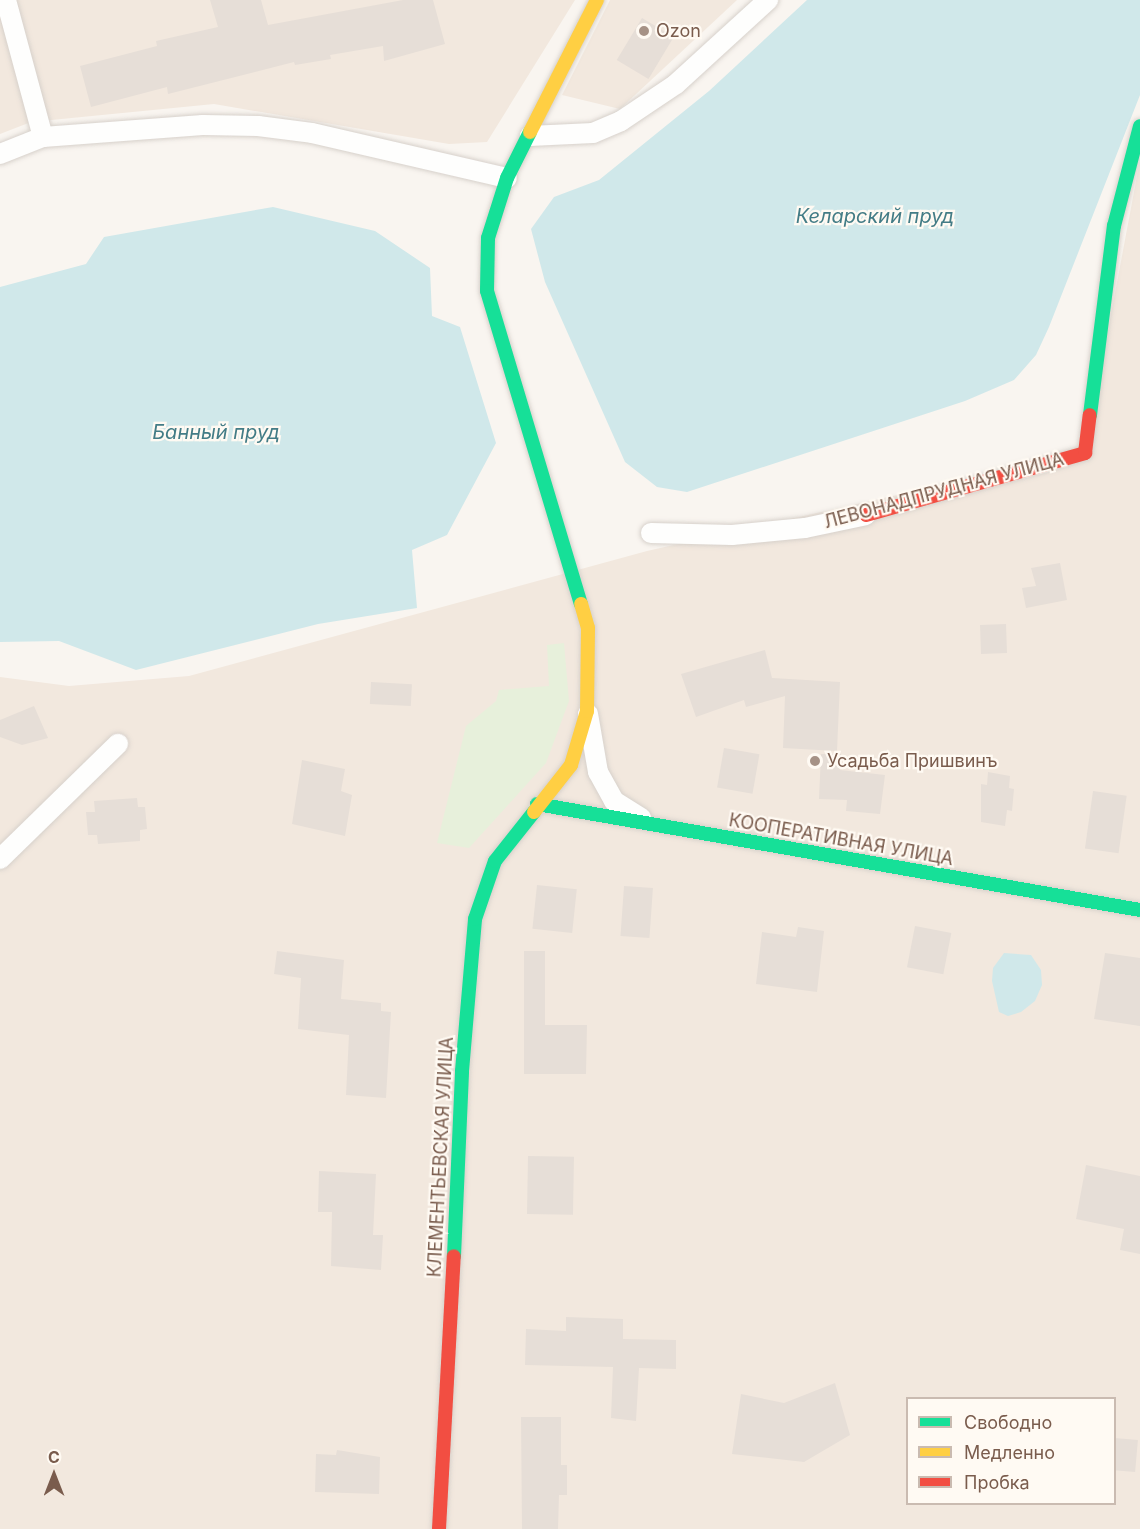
<!DOCTYPE html>
<html>
<head>
<meta charset="utf-8">
<style>
	body { margin:0 }
	#map { position:relative; width:1140px; height:1529px; overflow:hidden; background:#f9f5f0; font-family:Inter,sans-serif }
	div>[style] { position:absolute }
	.residential>* { inset:0; background:#f2e8de }
	.green>* { inset:0; background:#e7f0db }
	.water>* { inset:0; background:#d0e8ea }
	.building>* { inset:0; background:#e6ded7; transform-origin:0 0 }
	.roads { filter:drop-shadow(0 0 2px #d7d1cb) drop-shadow(0 0 2px #d7d1cb) }
	.street>* { height:20px; margin:-10px; padding:0 10px; transform-origin:10px; border-radius:10px; background:#fefefd }
	.fast>* { height:14px; margin:-7px; padding:0 7px; transform-origin:7px; border-radius:7px; background:#16e098 }
	.slow>* { height:14px; margin:-7px; padding:0 7px; transform-origin:7px; border-radius:7px; background:#ffcf43 }
	.jam>* { height:14px; margin:-7px; padding:0 7px; transform-origin:7px; border-radius:7px; background:#f24e42 }
	.dots>* { width:16px; height:16px; translate:-50% -50%; box-sizing:border-box; border:3px solid #fffaf3; border-radius:50% }
	span { translate:-50% -50%; white-space:nowrap; text-align:center; line-height:1.15; -webkit-text-stroke:4.5px #fffaf3; paint-order:stroke }
	.poi-label { font-size:18px; color:#7a5c4d }
	.left { translate:0 -50%; text-align:left }
	.street-label { font-size:18px; color:#7a5c4d }
	.water-label { font-size:20px; color:#437c86; font-style:italic }
	.legend { position:absolute; left:906px; top:1397px; width:210px; height:108px; box-sizing:border-box; background:#fffaf3; border:2px solid #cabbb1; margin:0; padding:8px 10px; list-style:none; font-size:18px; color:#7a5c4d }
	.legend li { display:flex; align-items:center; gap:12px; height:30px }
	.legend b { width:30px; border:2px solid #cabbb1 }
	.north { position:absolute; left:24px; top:1445px; width:60px; height:60px; -webkit-text-stroke:4px #fffaf3; paint-order:stroke; rotate:0deg; font-size:16px; font-weight:700; line-height:24px; text-align:center; color:#7a5c4d }
	.north::after { content:''; display:block; margin:auto; width:21px; height:27px; background:#7a5c4d; clip-path:polygon(50% 0,100% 100%,50% 72%,0 100%) }
</style>
</head>
<body>
<div id="map">
	<div class="residential">
		<i style="clip-path:polygon(0 0,575px 0,487px 142px,449px 144px,214px 104px,31px 122px,0 134px)"></i>
		<i style="clip-path:polygon(610px 0,737px 0,620px 109px,562px 95px)"></i>
		<i style="clip-path:polygon(evenodd,1140px 160px,1140px 1529px,0 1529px,0 677px,69px 686px,189px 676px,647px 551px,1085px 453px,1140px 160px,908px 1398px,1114px 1398px,1114px 1504px,908px 1504px,908px 1398px)"></i>
	</div>
	<div class="green">
		<i style="clip-path:polygon(564px 643px,569px 701px,546px 763px,469px 848px,437px 843px,466px 726px,496px 701px,499px 690px,549px 686px,547px 645px)"></i>
	</div>
	<div class="water">
		<i style="clip-path:polygon(807px 0,1140px 0,1140px 95px,1049px 327px,1036px 355px,1014px 380px,965px 401px,687px 492px,657px 487px,625px 462px,545px 282px,531px 229px,554px 197px,599px 180px,709px 91px)"></i>
		<i style="clip-path:polygon(273px 207px,375px 231px,430px 268px,432px 316px,460px 327px,496px 443px,447px 535px,412px 550px,417px 608px,318px 624px,136px 670px,59px 641px,0 642px,0 287px,86px 264px,104px 237px)"></i>
		<i style="clip-path:polygon(1004px 953px,1031px 955px,1041px 970px,1042px 985px,1035px 1001px,1021px 1012px,1008px 1016px,999px 1012px,992px 981px,993px 968px)"></i>
	</div>
	<div class="building">
		<i style="clip-path:polygon(210px 0,261px 0,268px 25px,403px 0,433px 0,445px 44px,384px 61px,383px 46px,330px 55px,331px 59px,295px 65px,294px 62px,168px 94px,167px 87px,91px 107px,80px 66px,157px 46px,156px 41px,218px 27px)"></i>
		<i style="left:642px;top:18px;width:37px;height:49px;rotate:31deg"></i>
		<i style="clip-path:polygon(1060px 563px,1067px 600px,1026px 608px,1022px 588px,1036px 586px,1031px 568px)"></i>
		<i style="left:1006px;top:624px;width:29px;height:26px;rotate:88deg"></i>
		<i style="clip-path:polygon(765px 650px,772px 678px,840px 682px,837px 751px,783px 748px,785px 696px,746px 707px,744px 700px,696px 717px,681px 674px)"></i>
		<i style="left:371px;top:682px;width:41px;height:22px;rotate:3deg"></i>
		<i style="clip-path:polygon(34px 706px,48px 738px,22px 745px,0 737px,0 720px)"></i>
		<i style="left:724px;top:748px;width:36px;height:40px;rotate:10deg"></i>
		<i style="clip-path:polygon(821px 754px,841px 754px,840px 770px,885px 775px,880px 814px,846px 811px,847px 800px,819px 799px)"></i>
		<i style="clip-path:polygon(302px 760px,345px 769px,341px 791px,352px 795px,345px 836px,292px 824px)"></i>
		<i style="clip-path:polygon(988px 772px,1010px 776px,1009px 788px,1014px 789px,1012px 811px,1007px 810px,1005px 826px,981px 822px,981px 784px,987px 785px)"></i>
		<i style="left:1093px;top:791px;width:34px;height:58px;rotate:8deg"></i>
		<i style="clip-path:polygon(137px 798px,138px 807px,145px 807px,147px 829px,140px 830px,140px 841px,98px 844px,97px 835px,88px 835px,86px 812px,95px 812px,94px 801px)"></i>
		<i style="left:537px;top:885px;width:40px;height:44px;rotate:6deg"></i>
		<i style="left:624px;top:886px;width:29px;height:50px;rotate:4deg"></i>
		<i style="left:915px;top:926px;width:37px;height:42px;rotate:11deg"></i>
		<i style="clip-path:polygon(798px 927px,824px 931px,817px 992px,756px 984px,762px 932px,796px 937px)"></i>
		<i style="clip-path:polygon(277px 951px,344px 960px,341px 999px,381px 1003px,381px 1011px,391px 1012px,386px 1098px,346px 1095px,349px 1035px,298px 1029px,301px 978px,274px 974px)"></i>
		<i style="clip-path:polygon(524px 951px,545px 951px,545px 1025px,587px 1025px,586px 1074px,524px 1074px)"></i>
		<i style="clip-path:polygon(1105px 953px,1140px 958px,1140px 1026px,1094px 1019px)"></i>
		<i style="left:528px;top:1156px;width:46px;height:58px;rotate:1deg"></i>
		<i style="clip-path:polygon(1086px 1165px,1140px 1176px,1140px 1254px,1120px 1250px,1124px 1229px,1076px 1219px)"></i>
		<i style="clip-path:polygon(319px 1171px,376px 1174px,373px 1235px,383px 1235px,381px 1270px,331px 1266px,332px 1212px,318px 1212px)"></i>
		<i style="clip-path:polygon(566px 1317px,623px 1319px,623px 1339px,676px 1340px,676px 1369px,639px 1368px,636px 1421px,611px 1418px,613px 1367px,525px 1365px,526px 1329px,566px 1331px)"></i>
		<i style="clip-path:polygon(835px 1383px,850px 1435px,804px 1462px,732px 1454px,741px 1394px,784px 1403px)"></i>
		<i style="clip-path:polygon(521px 1417px,561px 1417px,561px 1465px,567px 1465px,567px 1495px,559px 1495px,558px 1529px,522px 1529px)"></i>
		<i style="left:1114px;top:1438px;width:24px;height:32px;rotate:5deg"></i>
		<i style="clip-path:polygon(337px 1450px,380px 1457px,379px 1494px,315px 1492px,316px 1454px,336px 1455px)"></i>
	</div>
	<div class="roads">
		<div class="street">
			<i style="left:6px;top:0;width:142px;rotate:74.9deg"></i>
			<i style="left:530px;top:136px;width:63px;rotate:-2.7deg"></i>
			<i style="left:593px;top:133px;width:30px;rotate:-23deg"></i>
			<i style="left:621px;top:121px;width:66px;rotate:-33.9deg"></i>
			<i style="left:676px;top:84px;width:125px;rotate:-42.4deg"></i>
			<i style="left:0;top:154px;width:46px;rotate:-21.6deg"></i>
			<i style="left:43px;top:137px;width:160px;rotate:-4.3deg"></i>
			<i style="left:203px;top:125px;width:55px;rotate:1deg"></i>
			<i style="left:258px;top:126px;width:54px;rotate:7.4deg"></i>
			<i style="left:312px;top:133px;width:200px;rotate:13deg"></i>
			<i style="left:651px;top:533px;width:81px;rotate:1.4deg"></i>
			<i style="left:732px;top:535px;width:73px;rotate:-5.5deg"></i>
			<i style="left:805px;top:528px;width:62px;rotate:-12deg"></i>
			<i style="left:588px;top:714px;width:59px;rotate:80.2deg"></i>
			<i style="left:598px;top:772px;width:33px;rotate:61deg"></i>
			<i style="left:614px;top:801px;width:32px;rotate:32deg"></i>
			<i style="left:0;top:859px;width:165px;rotate:-44.3deg"></i>
		</div>
		<div class="fast">
			<i style="left:530px;top:132px;width:51px;rotate:116.6deg"></i>
			<i style="left:507px;top:178px;width:63px;rotate:107.6deg"></i>
			<i style="left:488px;top:238px;width:53px;rotate:91.1deg"></i>
			<i style="left:487px;top:291px;width:327px;rotate:73.3deg"></i>
			<i style="left:1090px;top:415px;width:191px;rotate:-82.8deg"></i>
			<i style="left:1114px;top:226px;width:103px;rotate:-75.4deg"></i>
			<i style="left:537px;top:804px;width:612px;rotate:9.97deg"></i>
			<i style="left:454px;top:1256px;width:185px;rotate:-87.5deg"></i>
			<i style="left:462px;top:1071px;width:153px;rotate:-85.1deg"></i>
			<i style="left:475px;top:919px;width:61px;rotate:-71deg"></i>
			<i style="left:495px;top:861px;width:63px;rotate:-51.5deg"></i>
		</div>
		<div class="slow">
			<i style="left:530px;top:132px;width:148px;rotate:-63.1deg"></i>
			<i style="left:534px;top:812px;width:60px;rotate:-51.8deg"></i>
			<i style="left:571px;top:765px;width:56px;rotate:-73.5deg"></i>
			<i style="left:587px;top:711px;width:83px;rotate:-89.3deg"></i>
			<i style="left:588px;top:628px;width:25px;rotate:-106deg"></i>
		</div>
		<div class="jam">
			<i style="left:866px;top:515px;width:228px;rotate:-15.8deg"></i>
			<i style="left:1085px;top:453px;width:38px;rotate:-83deg"></i>
			<i style="left:439px;top:1529px;width:273px;rotate:-86.9deg"></i>
		</div>
	</div>
	<div class="dots">
		<i style="left:644px;top:31px;background:#a69286"></i>
		<i style="left:815px;top:761px;background:#a69286"></i>
	</div>
	<div class="poi-label">
		<span class="left" style="left:656px;top:31px">Ozon</span>
		<span class="left" style="left:827px;top:761px">Усадьба Пришвинъ</span>
	</div>
	<div class="street-label">
		<span style="left:944px;top:491px;rotate:-15deg">ЛЕВОНАДПРУДНАЯ УЛИЦА</span>
		<span style="left:841px;top:840px;rotate:10deg">КООПЕРАТИВНАЯ УЛИЦА</span>
		<span style="left:441px;top:1157px;rotate:-87deg">КЛЕМЕНТЬЕВСКАЯ УЛИЦА</span>
	</div>
	<div class="water-label">
		<span style="left:875px;top:216px">Келарский пруд</span>
		<span style="left:216px;top:432px">Банный пруд</span>
	</div>
	<ul class="legend">
	<li><b style="height:8px;background:#16e098"></b>Свободно</li>
	<li><b style="height:8px;background:#ffcf43"></b>Медленно</li>
	<li><b style="height:8px;background:#f24e42"></b>Пробка</li>
	</ul>
	<div class="north">С</div>
</div>
</body>
</html>
